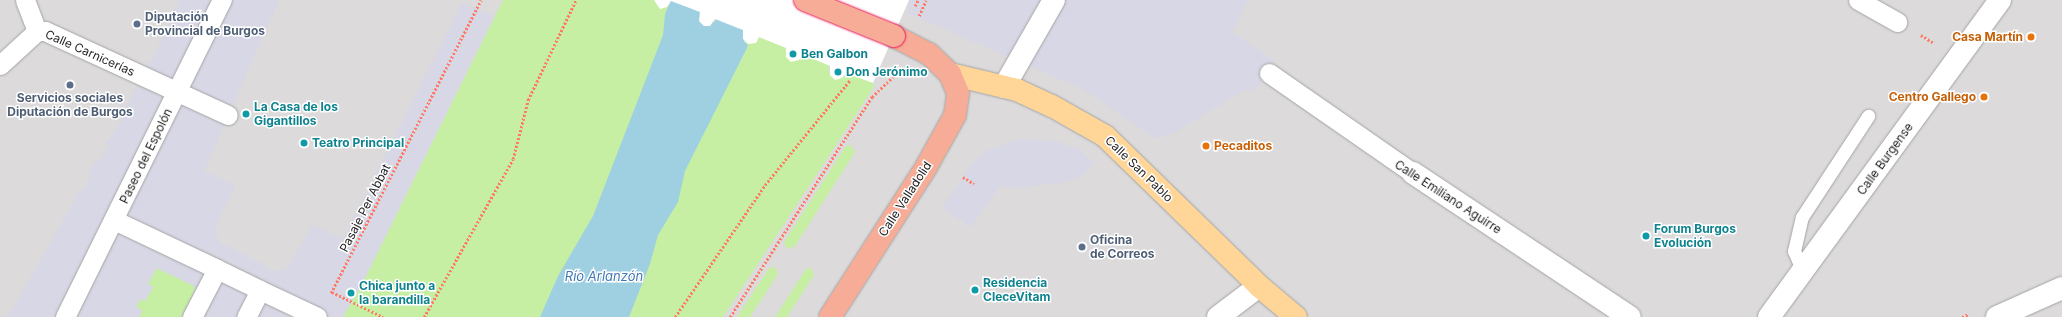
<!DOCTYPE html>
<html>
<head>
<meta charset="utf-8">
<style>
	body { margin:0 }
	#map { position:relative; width:2062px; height:317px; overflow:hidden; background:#f0ece2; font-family:Inter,sans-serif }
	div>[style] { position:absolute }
	.residential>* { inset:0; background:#dcdada; transform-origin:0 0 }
	.grass>* { inset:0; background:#c6efa3 }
	.plaza>* { inset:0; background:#d7d7e5 }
	.water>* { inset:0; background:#9fd0e1 }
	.pier>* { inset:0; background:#fff }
	.path>* { height:2.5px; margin-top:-1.25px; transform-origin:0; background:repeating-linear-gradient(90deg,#ff7a64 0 2px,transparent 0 4px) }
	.roads { filter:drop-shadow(0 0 1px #a5a5a5) drop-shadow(0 0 1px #a5a5a5) }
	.service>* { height:13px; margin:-6.5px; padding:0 6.5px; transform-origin:6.5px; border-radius:6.5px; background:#fff }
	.pedestrian>* { height:19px; margin:-9.5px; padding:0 9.5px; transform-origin:9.5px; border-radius:9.5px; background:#fff }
	.minor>* { height:22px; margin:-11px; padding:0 11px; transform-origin:11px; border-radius:11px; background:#fff }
	.primary>* { height:22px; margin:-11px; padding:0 11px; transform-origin:11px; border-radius:11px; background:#ffd698 }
	.trunk>* { height:22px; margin:-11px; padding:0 11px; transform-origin:11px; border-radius:11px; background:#f6ac96 }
	.bridges { filter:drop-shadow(0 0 1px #e91456) drop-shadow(0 0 1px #e91456) }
	.trunk-bridge>* { height:22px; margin:-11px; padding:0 11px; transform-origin:11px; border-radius:11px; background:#f6ac96 }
	.dots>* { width:11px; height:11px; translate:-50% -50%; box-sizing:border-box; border:2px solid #fff; border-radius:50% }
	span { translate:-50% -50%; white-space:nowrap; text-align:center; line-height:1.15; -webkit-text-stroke:3px #fff; paint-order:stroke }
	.service-label { font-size:12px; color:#4e5e75; font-weight:700 }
	.left { translate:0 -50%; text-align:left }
	.food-label { font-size:12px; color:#c56008; font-weight:700 }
	.right { translate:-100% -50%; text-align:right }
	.street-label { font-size:12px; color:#1e1e1e }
	.culture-label { font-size:12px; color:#0d838f; font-weight:700 }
	.water-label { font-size:13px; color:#4277b5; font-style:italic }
</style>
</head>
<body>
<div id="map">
	<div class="residential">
		<i style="left:0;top:0;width:2062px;height:317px"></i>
	</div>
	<div class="grass">
		<i style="clip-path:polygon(503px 0,654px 0,660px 8px,669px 5px,714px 23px,715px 19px,758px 41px,775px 0,801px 58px,827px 0,829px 73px,845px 76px,909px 0,873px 83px,874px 87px,723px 317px,343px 317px,362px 284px)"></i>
		<i style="clip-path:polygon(850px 145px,855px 152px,795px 246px,787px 249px,784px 242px,846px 146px)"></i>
		<i style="clip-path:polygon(775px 267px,778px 274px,750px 317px,737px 317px,769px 268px)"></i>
		<i style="clip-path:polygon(156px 268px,194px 286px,195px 290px,181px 317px,139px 317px,142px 311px,136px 307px,140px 299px,145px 301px,153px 287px,148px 284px)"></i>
		<i style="clip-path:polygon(811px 268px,814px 275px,787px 317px,775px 317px,806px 269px)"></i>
	</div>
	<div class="plaza">
		<i style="clip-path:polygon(179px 0,279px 0,204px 171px,235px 186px,217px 224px,216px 234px,221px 243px,275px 271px,284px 270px,290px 265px,312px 225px,343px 239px,462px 3px,494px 16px,362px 284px,343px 317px,181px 317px,195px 290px,194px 286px,157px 268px,148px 284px,153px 287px,145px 301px,140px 299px,136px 307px,142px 310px,139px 317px,8px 317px,80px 190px,82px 191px,91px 176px,88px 174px,96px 161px,99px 162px,109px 145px,106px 143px,123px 119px,120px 117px,158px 48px)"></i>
		<i style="clip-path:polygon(909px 0,1248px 0,1232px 32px,1275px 61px,1253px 93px,1246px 89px,1176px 132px,1155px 138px,1084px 90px,908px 13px)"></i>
		<i style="clip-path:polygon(1019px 139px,1054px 141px,1078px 149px,1094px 162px,1083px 175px,1065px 182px,1018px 188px,1000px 186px,971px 227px,942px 208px,972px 163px,989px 150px)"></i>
	</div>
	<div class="water">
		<i style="clip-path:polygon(671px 0,705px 0,714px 23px,724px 0,756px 0,744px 42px,748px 44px,747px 48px,685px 171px,678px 202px,658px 235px,650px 264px,629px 317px,540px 317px,558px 276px,593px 216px,663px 35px,665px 14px)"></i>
	</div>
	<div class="pier">
		<i style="clip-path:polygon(654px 0,909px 0,873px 83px,846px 73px,842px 78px,835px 80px,830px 75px,830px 66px,802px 54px,799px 60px,791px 62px,786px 57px,786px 48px,759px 37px,756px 43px,748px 44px,743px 39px,743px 30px,715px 19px,710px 26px,704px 26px,699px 21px,700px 12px,671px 1px,667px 7px,660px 9px)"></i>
	</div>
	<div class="path">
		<i style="left:915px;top:6px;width:7px;rotate:-63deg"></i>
		<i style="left:919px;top:16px;width:17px;rotate:-66deg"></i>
		<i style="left:1921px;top:35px;width:15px;rotate:32deg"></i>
		<i style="left:963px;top:177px;width:13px;rotate:32deg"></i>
		<i style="left:332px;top:292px;width:57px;rotate:26.1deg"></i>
		<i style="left:331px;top:293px;width:329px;rotate:-62.9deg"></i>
		<i style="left:424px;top:317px;width:181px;rotate:-60.6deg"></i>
		<i style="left:513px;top:159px;width:61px;rotate:-75.7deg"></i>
		<i style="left:528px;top:100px;width:111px;rotate:-64.4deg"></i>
		<i style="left:675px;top:317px;width:160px;rotate:-55.7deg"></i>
		<i style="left:765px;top:185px;width:135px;rotate:-51deg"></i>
		<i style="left:730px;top:317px;width:262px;rotate:-57.2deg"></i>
		<i style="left:872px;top:97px;width:29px;rotate:-44deg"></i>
		<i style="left:893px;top:77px;width:8px;rotate:-67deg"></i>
		<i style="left:1962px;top:317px;width:8px;rotate:-23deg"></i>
	</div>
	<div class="roads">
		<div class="service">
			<i style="left:1803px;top:272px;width:23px;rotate:-113deg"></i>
			<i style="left:1794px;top:251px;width:35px;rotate:-77deg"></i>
			<i style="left:1802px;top:217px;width:121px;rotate:-56.8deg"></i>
		</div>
		<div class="pedestrian">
			<i style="left:25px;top:0;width:33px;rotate:69deg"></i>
			<i style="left:1858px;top:0;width:45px;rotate:29.4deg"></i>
			<i style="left:0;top:65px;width:50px;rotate:-42.6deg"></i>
			<i style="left:37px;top:31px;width:8px"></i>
			<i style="left:45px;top:31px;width:201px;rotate:24.7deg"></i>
			<i style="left:1269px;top:73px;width:175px;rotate:34.8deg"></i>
			<i style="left:114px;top:220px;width:114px;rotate:25.4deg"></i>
			<i style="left:260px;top:290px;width:63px;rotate:25.3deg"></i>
			<i style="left:65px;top:317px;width:354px;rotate:-63.7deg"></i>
			<i style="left:192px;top:317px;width:54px;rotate:-62.5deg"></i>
			<i style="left:217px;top:269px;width:48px;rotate:26deg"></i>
			<i style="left:260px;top:290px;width:30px;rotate:117deg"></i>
		</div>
		<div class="minor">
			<i style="left:1004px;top:87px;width:100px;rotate:-60.1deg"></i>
			<i style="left:1413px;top:173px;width:260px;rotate:33.6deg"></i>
			<i style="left:1218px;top:317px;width:51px;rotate:-37.1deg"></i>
			<i style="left:1769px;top:317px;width:392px;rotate:-53.9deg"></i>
			<i style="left:1997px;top:317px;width:71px;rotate:-24deg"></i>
		</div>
		<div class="primary">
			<i style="left:950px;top:74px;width:69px;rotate:13.4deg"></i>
			<i style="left:1017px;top:90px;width:38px;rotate:25deg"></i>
			<i style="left:1052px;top:106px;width:61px;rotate:29.5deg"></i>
			<i style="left:1105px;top:136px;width:215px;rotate:44.2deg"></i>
			<i style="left:1259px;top:286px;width:48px;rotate:40deg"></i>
		</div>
		<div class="trunk">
			<i style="left:830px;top:317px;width:176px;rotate:-57.3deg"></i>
			<i style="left:925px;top:169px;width:62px;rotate:-60.9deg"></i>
			<i style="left:955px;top:115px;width:22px;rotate:-82deg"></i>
			<i style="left:958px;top:93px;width:21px;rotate:-113deg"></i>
			<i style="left:950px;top:74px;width:29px;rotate:-136deg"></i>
			<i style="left:929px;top:54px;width:39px;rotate:-153deg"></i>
		</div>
	</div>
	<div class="bridges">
		<div class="trunk-bridge">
			<i style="left:805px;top:0;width:96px;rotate:22deg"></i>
		</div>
	</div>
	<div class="dots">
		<i style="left:137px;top:24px;background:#5c6f8a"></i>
		<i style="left:2031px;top:37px;background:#e8710a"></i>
		<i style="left:793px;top:54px;background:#0f9aa8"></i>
		<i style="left:838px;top:72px;background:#0f9aa8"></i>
		<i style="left:70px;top:85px;background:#5c6f8a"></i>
		<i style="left:1984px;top:97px;background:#e8710a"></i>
		<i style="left:246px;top:114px;background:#0f9aa8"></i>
		<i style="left:304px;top:143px;background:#0f9aa8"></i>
		<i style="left:1206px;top:146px;background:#e8710a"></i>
		<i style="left:1646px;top:236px;background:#0f9aa8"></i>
		<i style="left:1082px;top:247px;background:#5c6f8a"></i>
		<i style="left:975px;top:290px;background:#0f9aa8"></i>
		<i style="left:351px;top:293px;background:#0f9aa8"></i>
	</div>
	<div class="service-label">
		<span class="left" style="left:145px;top:24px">Diputación<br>Provincial de Burgos</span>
		<span style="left:70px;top:105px">Servicios sociales<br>Diputación de Burgos</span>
		<span class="left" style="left:1090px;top:247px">Oficina<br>de Correos</span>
	</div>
	<div class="food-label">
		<span class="right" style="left:2023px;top:37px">Casa Martín</span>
		<span class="right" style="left:1976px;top:97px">Centro Gallego</span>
		<span class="left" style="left:1214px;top:146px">Pecaditos</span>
	</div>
	<div class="street-label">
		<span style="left:90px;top:53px;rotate:24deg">Calle Carnicerías</span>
		<span style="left:146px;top:156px;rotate:-64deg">Paseo del Espolón</span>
		<span style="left:1885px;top:159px;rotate:-54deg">Calle Burgense</span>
		<span style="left:1139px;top:169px;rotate:44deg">Calle San Pablo</span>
		<span style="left:1448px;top:197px;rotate:33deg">Calle Emiliano Aguirre</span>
		<span style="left:905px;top:199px;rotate:-57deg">Calle Valladolid</span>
		<span style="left:365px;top:208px;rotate:-63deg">Pasaje Per Abbat</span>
	</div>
	<div class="culture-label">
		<span class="left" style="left:801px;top:54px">Ben Galbon</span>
		<span class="left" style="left:846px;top:72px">Don Jerónimo</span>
		<span class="left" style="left:254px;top:114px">La Casa de los<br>Gigantillos</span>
		<span class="left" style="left:312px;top:143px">Teatro Principal</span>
		<span class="left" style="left:1654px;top:236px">Forum Burgos<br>Evolución</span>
		<span class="left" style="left:983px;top:290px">Residencia<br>CleceVitam</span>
		<span class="left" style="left:359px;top:293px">Chica junto a<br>la barandilla</span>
	</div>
	<div class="water-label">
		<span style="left:604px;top:276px">Río Arlanzón</span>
	</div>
</div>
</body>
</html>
